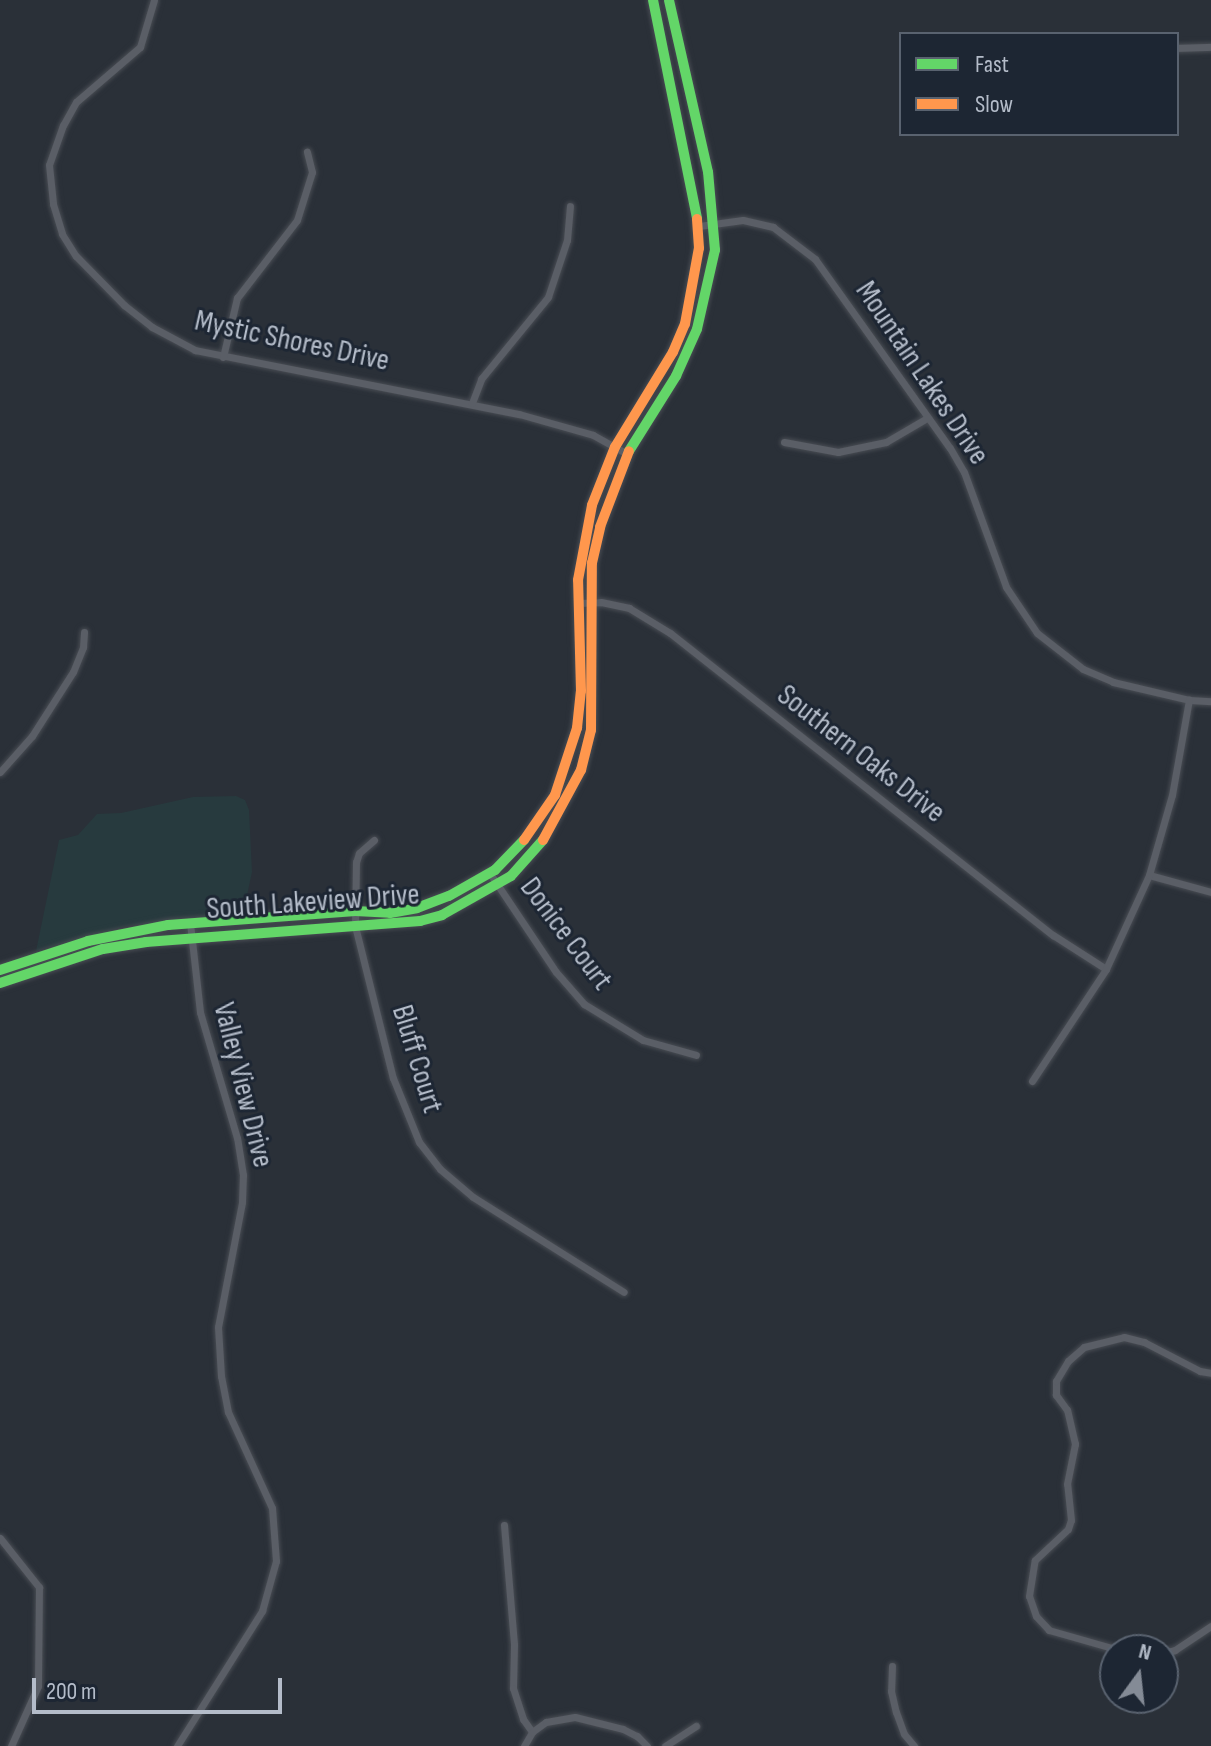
<!DOCTYPE html>
<html>
<head>
<meta charset="utf-8">
<style>
	body { margin:0 }
	#map { position:relative; width:1211px; height:1746px; overflow:hidden; background:#2a3038; font-family:"Sofia Sans Condensed",sans-serif }
	div>[style] { position:absolute }
	.green>* { inset:0; background:#273a3e }
	.roads { filter:drop-shadow(0 0 2px #484c53) drop-shadow(0 0 2px #484c53) }
	.street>* { height:7px; margin:-3.5px; padding:0 3.5px; transform-origin:3.5px; border-radius:3.5px; background:#5a5e66 }
	.fast>* { height:10px; margin:-5px; padding:0 5px; transform-origin:5px; border-radius:5px; background:#63d668 }
	.slow>* { height:10px; margin:-5px; padding:0 5px; transform-origin:5px; border-radius:5px; background:#ff974d }
	span { translate:-50% -50%; white-space:nowrap; text-align:center; line-height:1.15; -webkit-text-stroke:6px #1d2633; paint-order:stroke }
	.street-label { font-size:30px; color:#b4bcc9 }
	.legend { position:absolute; left:899px; top:32px; width:280px; height:104px; box-sizing:border-box; background:#1d2633; border:2px solid #59626f; margin:0; padding:10px 14px; list-style:none; font-size:24px; color:#b4bcc9 }
	.legend li { display:flex; align-items:center; gap:16px; height:40px }
	.legend b { width:40px; border:2px solid #59626f }
	.north { position:absolute; left:1099px; top:1634px; width:80px; height:80px; box-sizing:border-box; background:#1d2633; border:2px solid #59626f; border-radius:50%; rotate:15deg; font-size:22px; font-weight:700; line-height:32px; text-align:center; color:#b4bcc9 }
	.north::after { content:''; display:block; margin:auto; width:28px; height:36px; background:#848b96; clip-path:polygon(50% 0,100% 100%,50% 72%,0 100%) }
	.scale { position:absolute; left:32px; top:1678px; width:250px; height:36px; box-sizing:border-box; border:4px solid #b4bcc9; border-top:0; padding-left:10px; font-size:24px; line-height:28px; white-space:nowrap; color:#b4bcc9; -webkit-text-stroke:6px #1d2633; paint-order:stroke }
</style>
</head>
<body>
<div id="map">
	<div class="green">
		<i style="clip-path:polygon(236px 796px,245px 800px,249px 810px,252px 872px,243px 914px,126px 926px,36px 951px,59px 840px,78px 835px,97px 814px,121px 813px,193px 797px)"></i>
	</div>
	<div class="roads">
		<div class="street">
			<i style="left:154px;top:0;width:49px;rotate:106.6deg"></i>
			<i style="left:140px;top:47px;width:84px;rotate:139.3deg"></i>
			<i style="left:76px;top:102px;width:26px;rotate:119deg"></i>
			<i style="left:63px;top:125px;width:42px;rotate:109.3deg"></i>
			<i style="left:49px;top:165px;width:39px;rotate:84deg"></i>
			<i style="left:53px;top:204px;width:31px;rotate:73deg"></i>
			<i style="left:62px;top:234px;width:26px;rotate:58deg"></i>
			<i style="left:76px;top:256px;width:69px;rotate:45.6deg"></i>
			<i style="left:124px;top:305px;width:36px;rotate:38deg"></i>
			<i style="left:152px;top:327px;width:49px;rotate:28.1deg"></i>
			<i style="left:195px;top:350px;width:330px;rotate:11.2deg"></i>
			<i style="left:519px;top:414px;width:77px;rotate:15.8deg"></i>
			<i style="left:593px;top:435px;width:39px;rotate:29deg"></i>
			<i style="left:1177px;top:48px;width:34px;rotate:-2deg"></i>
			<i style="left:699px;top:226px;width:44px;rotate:-7.8deg"></i>
			<i style="left:743px;top:220px;width:31px;rotate:13deg"></i>
			<i style="left:773px;top:227px;width:53px;rotate:37.3deg"></i>
			<i style="left:815px;top:259px;width:232px;rotate:54.5deg"></i>
			<i style="left:950px;top:448px;width:28px;rotate:60deg"></i>
			<i style="left:964px;top:472px;width:122px;rotate:69.9deg"></i>
			<i style="left:1006px;top:587px;width:55px;rotate:56deg"></i>
			<i style="left:1037px;top:633px;width:58px;rotate:38deg"></i>
			<i style="left:1083px;top:669px;width:33px;rotate:23deg"></i>
			<i style="left:1113px;top:682px;width:78px;rotate:13.3deg"></i>
			<i style="left:1189px;top:700px;width:22px;rotate:3deg"></i>
			<i style="left:223px;top:357px;width:61px;rotate:-76.7deg"></i>
			<i style="left:237px;top:298px;width:98px;rotate:-52.4deg"></i>
			<i style="left:297px;top:220px;width:50px;rotate:-72.6deg"></i>
			<i style="left:312px;top:172px;width:21px;rotate:-104deg"></i>
			<i style="left:472px;top:403px;width:26px;rotate:-69deg"></i>
			<i style="left:481px;top:379px;width:106px;rotate:-50.7deg"></i>
			<i style="left:548px;top:297px;width:60px;rotate:-71.6deg"></i>
			<i style="left:567px;top:240px;width:34px;rotate:-85deg"></i>
			<i style="left:784px;top:442px;width:55px;rotate:10.5deg"></i>
			<i style="left:838px;top:452px;width:49px;rotate:-11.8deg"></i>
			<i style="left:886px;top:442px;width:48px;rotate:-30.3deg"></i>
			<i style="left:577px;top:603px;width:24px;rotate:-2deg"></i>
			<i style="left:601px;top:602px;width:29px;rotate:12deg"></i>
			<i style="left:629px;top:608px;width:48px;rotate:31.4deg"></i>
			<i style="left:670px;top:633px;width:488px;rotate:38.3deg"></i>
			<i style="left:1053px;top:935px;width:63px;rotate:32.7deg"></i>
			<i style="left:0;top:772px;width:48px;rotate:-48.4deg"></i>
			<i style="left:32px;top:736px;width:76px;rotate:-57.4deg"></i>
			<i style="left:73px;top:672px;width:27px;rotate:-68deg"></i>
			<i style="left:83px;top:647px;width:15px;rotate:-86deg"></i>
			<i style="left:374px;top:840px;width:20px;rotate:139deg"></i>
			<i style="left:359px;top:853px;width:9px;rotate:108deg"></i>
			<i style="left:356px;top:862px;width:64px;rotate:90.9deg"></i>
			<i style="left:355px;top:926px;width:157px;rotate:76deg"></i>
			<i style="left:393px;top:1078px;width:69px;rotate:67.9deg"></i>
			<i style="left:419px;top:1142px;width:34px;rotate:52deg"></i>
			<i style="left:440px;top:1169px;width:43px;rotate:40.3deg"></i>
			<i style="left:473px;top:1197px;width:178px;rotate:32.2deg"></i>
			<i style="left:489px;top:872px;width:120px;rotate:56.2deg"></i>
			<i style="left:556px;top:972px;width:43px;rotate:48.8deg"></i>
			<i style="left:584px;top:1004px;width:69px;rotate:31.4deg"></i>
			<i style="left:643px;top:1040px;width:55px;rotate:15.8deg"></i>
			<i style="left:1149px;top:875px;width:64px;rotate:15.3deg"></i>
			<i style="left:1032px;top:1081px;width:134px;rotate:-56.5deg"></i>
			<i style="left:1106px;top:969px;width:103px;rotate:-65.4deg"></i>
			<i style="left:1149px;top:875px;width:83px;rotate:-74deg"></i>
			<i style="left:1172px;top:795px;width:97px;rotate:-79.9deg"></i>
			<i style="left:504px;top:1525px;width:120px;rotate:85.2deg"></i>
			<i style="left:514px;top:1645px;width:43px;rotate:91.3deg"></i>
			<i style="left:513px;top:1688px;width:33px;rotate:72deg"></i>
			<i style="left:523px;top:1719px;width:16px;rotate:55deg"></i>
			<i style="left:0;top:1538px;width:63px;rotate:51.5deg"></i>
			<i style="left:39px;top:1587px;width:99px;rotate:90.6deg"></i>
			<i style="left:38px;top:1686px;width:66px;rotate:114.2deg"></i>
			<i style="left:1119px;top:1650px;width:73px;rotate:-164.1deg"></i>
			<i style="left:1049px;top:1630px;width:19px;rotate:-133deg"></i>
			<i style="left:1036px;top:1616px;width:21px;rotate:-109deg"></i>
			<i style="left:1029px;top:1596px;width:36px;rotate:-81deg"></i>
			<i style="left:1035px;top:1560px;width:45px;rotate:-43.2deg"></i>
			<i style="left:1068px;top:1529px;width:9px;rotate:-72deg"></i>
			<i style="left:1071px;top:1520px;width:36px;rotate:-96deg"></i>
			<i style="left:1067px;top:1484px;width:41px;rotate:-78.7deg"></i>
			<i style="left:1075px;top:1444px;width:35px;rotate:-103deg"></i>
			<i style="left:1067px;top:1410px;width:19px;rotate:-126deg"></i>
			<i style="left:1056px;top:1395px;width:14px;rotate:-90deg"></i>
			<i style="left:1056px;top:1381px;width:23px;rotate:-59deg"></i>
			<i style="left:1068px;top:1361px;width:21px;rotate:-41deg"></i>
			<i style="left:1084px;top:1347px;width:41px;rotate:-14deg"></i>
			<i style="left:1124px;top:1337px;width:21px;rotate:14deg"></i>
			<i style="left:1144px;top:1342px;width:63px;rotate:27.4deg"></i>
			<i style="left:1200px;top:1371px;width:11px;rotate:10deg"></i>
			<i style="left:1163px;top:1653px;width:12px;rotate:-14deg"></i>
			<i style="left:1175px;top:1650px;width:43px;rotate:-33.7deg"></i>
			<i style="left:892px;top:1666px;width:25px;rotate:92deg"></i>
			<i style="left:891px;top:1691px;width:22px;rotate:77deg"></i>
			<i style="left:896px;top:1712px;width:23px;rotate:70deg"></i>
			<i style="left:904px;top:1734px;width:16px;rotate:50deg"></i>
			<i style="left:177px;top:1746px;width:160px;rotate:-57.8deg"></i>
			<i style="left:262px;top:1611px;width:52px;rotate:-74.4deg"></i>
			<i style="left:276px;top:1561px;width:53px;rotate:-94.3deg"></i>
			<i style="left:272px;top:1508px;width:106px;rotate:-114.6deg"></i>
			<i style="left:228px;top:1412px;width:37px;rotate:-101deg"></i>
			<i style="left:221px;top:1376px;width:49px;rotate:-93.5deg"></i>
			<i style="left:218px;top:1327px;width:127px;rotate:-79.1deg"></i>
			<i style="left:242px;top:1202px;width:27px;rotate:-88deg"></i>
			<i style="left:243px;top:1175px;width:37px;rotate:-99deg"></i>
			<i style="left:237px;top:1138px;width:131px;rotate:-106.4deg"></i>
			<i style="left:200px;top:1012px;width:90px;rotate:-96.4deg"></i>
			<i style="left:524px;top:1746px;width:16px;rotate:-60deg"></i>
			<i style="left:532px;top:1732px;width:17px;rotate:-36deg"></i>
			<i style="left:546px;top:1722px;width:29px;rotate:-10deg"></i>
			<i style="left:575px;top:1717px;width:49px;rotate:14deg"></i>
			<i style="left:623px;top:1729px;width:16px;rotate:27deg"></i>
			<i style="left:637px;top:1736px;width:14px;rotate:45deg"></i>
			<i style="left:665px;top:1746px;width:37px;rotate:-33deg"></i>
		</div>
		<div class="fast">
			<i style="left:653px;top:0;width:223px;rotate:78.6deg"></i>
			<i style="left:629px;top:451px;width:89px;rotate:-57.9deg"></i>
			<i style="left:676px;top:376px;width:51px;rotate:-65.9deg"></i>
			<i style="left:697px;top:329px;width:81px;rotate:-77.2deg"></i>
			<i style="left:715px;top:250px;width:78px;rotate:-95.1deg"></i>
			<i style="left:708px;top:172px;width:176px;rotate:-102.8deg"></i>
			<i style="left:0;top:970px;width:93px;rotate:-18.2deg"></i>
			<i style="left:88px;top:941px;width:82px;rotate:-11.3deg"></i>
			<i style="left:168px;top:925px;width:188px;rotate:-4.3deg"></i>
			<i style="left:355px;top:911px;width:35px;rotate:3deg"></i>
			<i style="left:390px;top:913px;width:27px;rotate:-10deg"></i>
			<i style="left:417px;top:908px;width:34px;rotate:-21deg"></i>
			<i style="left:449px;top:896px;width:53px;rotate:-29.5deg"></i>
			<i style="left:495px;top:870px;width:42px;rotate:-46deg"></i>
			<i style="left:0;top:983px;width:108px;rotate:-18.3deg"></i>
			<i style="left:103px;top:949px;width:44px;rotate:-9.2deg"></i>
			<i style="left:146px;top:942px;width:275px;rotate:-4.4deg"></i>
			<i style="left:420px;top:921px;width:23px;rotate:-15deg"></i>
			<i style="left:442px;top:915px;width:79px;rotate:-29.5deg"></i>
			<i style="left:511px;top:876px;width:48px;rotate:-48.4deg"></i>
		</div>
		<div class="slow">
			<i style="left:524px;top:840px;width:55px;rotate:-55.4deg"></i>
			<i style="left:555px;top:795px;width:71px;rotate:-71.8deg"></i>
			<i style="left:577px;top:728px;width:37px;rotate:-84deg"></i>
			<i style="left:581px;top:691px;width:111px;rotate:-91.5deg"></i>
			<i style="left:578px;top:580px;width:76px;rotate:-79.4deg"></i>
			<i style="left:592px;top:505px;width:62px;rotate:-68.4deg"></i>
			<i style="left:615px;top:447px;width:111px;rotate:-58.6deg"></i>
			<i style="left:673px;top:352px;width:30px;rotate:-67deg"></i>
			<i style="left:685px;top:324px;width:77px;rotate:-79.6deg"></i>
			<i style="left:699px;top:248px;width:29px;rotate:-94deg"></i>
			<i style="left:543px;top:840px;width:80px;rotate:-61.5deg"></i>
			<i style="left:581px;top:770px;width:41px;rotate:-76deg"></i>
			<i style="left:591px;top:730px;width:167px;rotate:-89.7deg"></i>
			<i style="left:592px;top:563px;width:37px;rotate:-77deg"></i>
			<i style="left:600px;top:527px;width:81px;rotate:-69.1deg"></i>
		</div>
	</div>
	<div class="street-label">
		<span style="left:292px;top:341px;rotate:12deg">Mystic Shores Drive</span>
		<span style="left:922px;top:373px;rotate:56deg">Mountain Lakes Drive</span>
		<span style="left:861px;top:754px;rotate:38deg">Southern Oaks Drive</span>
		<span style="left:313px;top:902px;rotate:-4deg">South Lakeview Drive</span>
		<span style="left:566px;top:934px;rotate:53deg">Donice Court</span>
		<span style="left:417px;top:1059px;rotate:73deg">Bluff Court</span>
		<span style="left:243px;top:1085px;rotate:76deg">Valley View Drive</span>
	</div>
	<ul class="legend">
	<li><b style="height:10px;background:#63d668"></b>Fast</li>
	<li><b style="height:10px;background:#ff974d"></b>Slow</li>
	</ul>
	<div class="north">N</div>
	<div class="scale">200 m</div>
</div>
</body>
</html>
